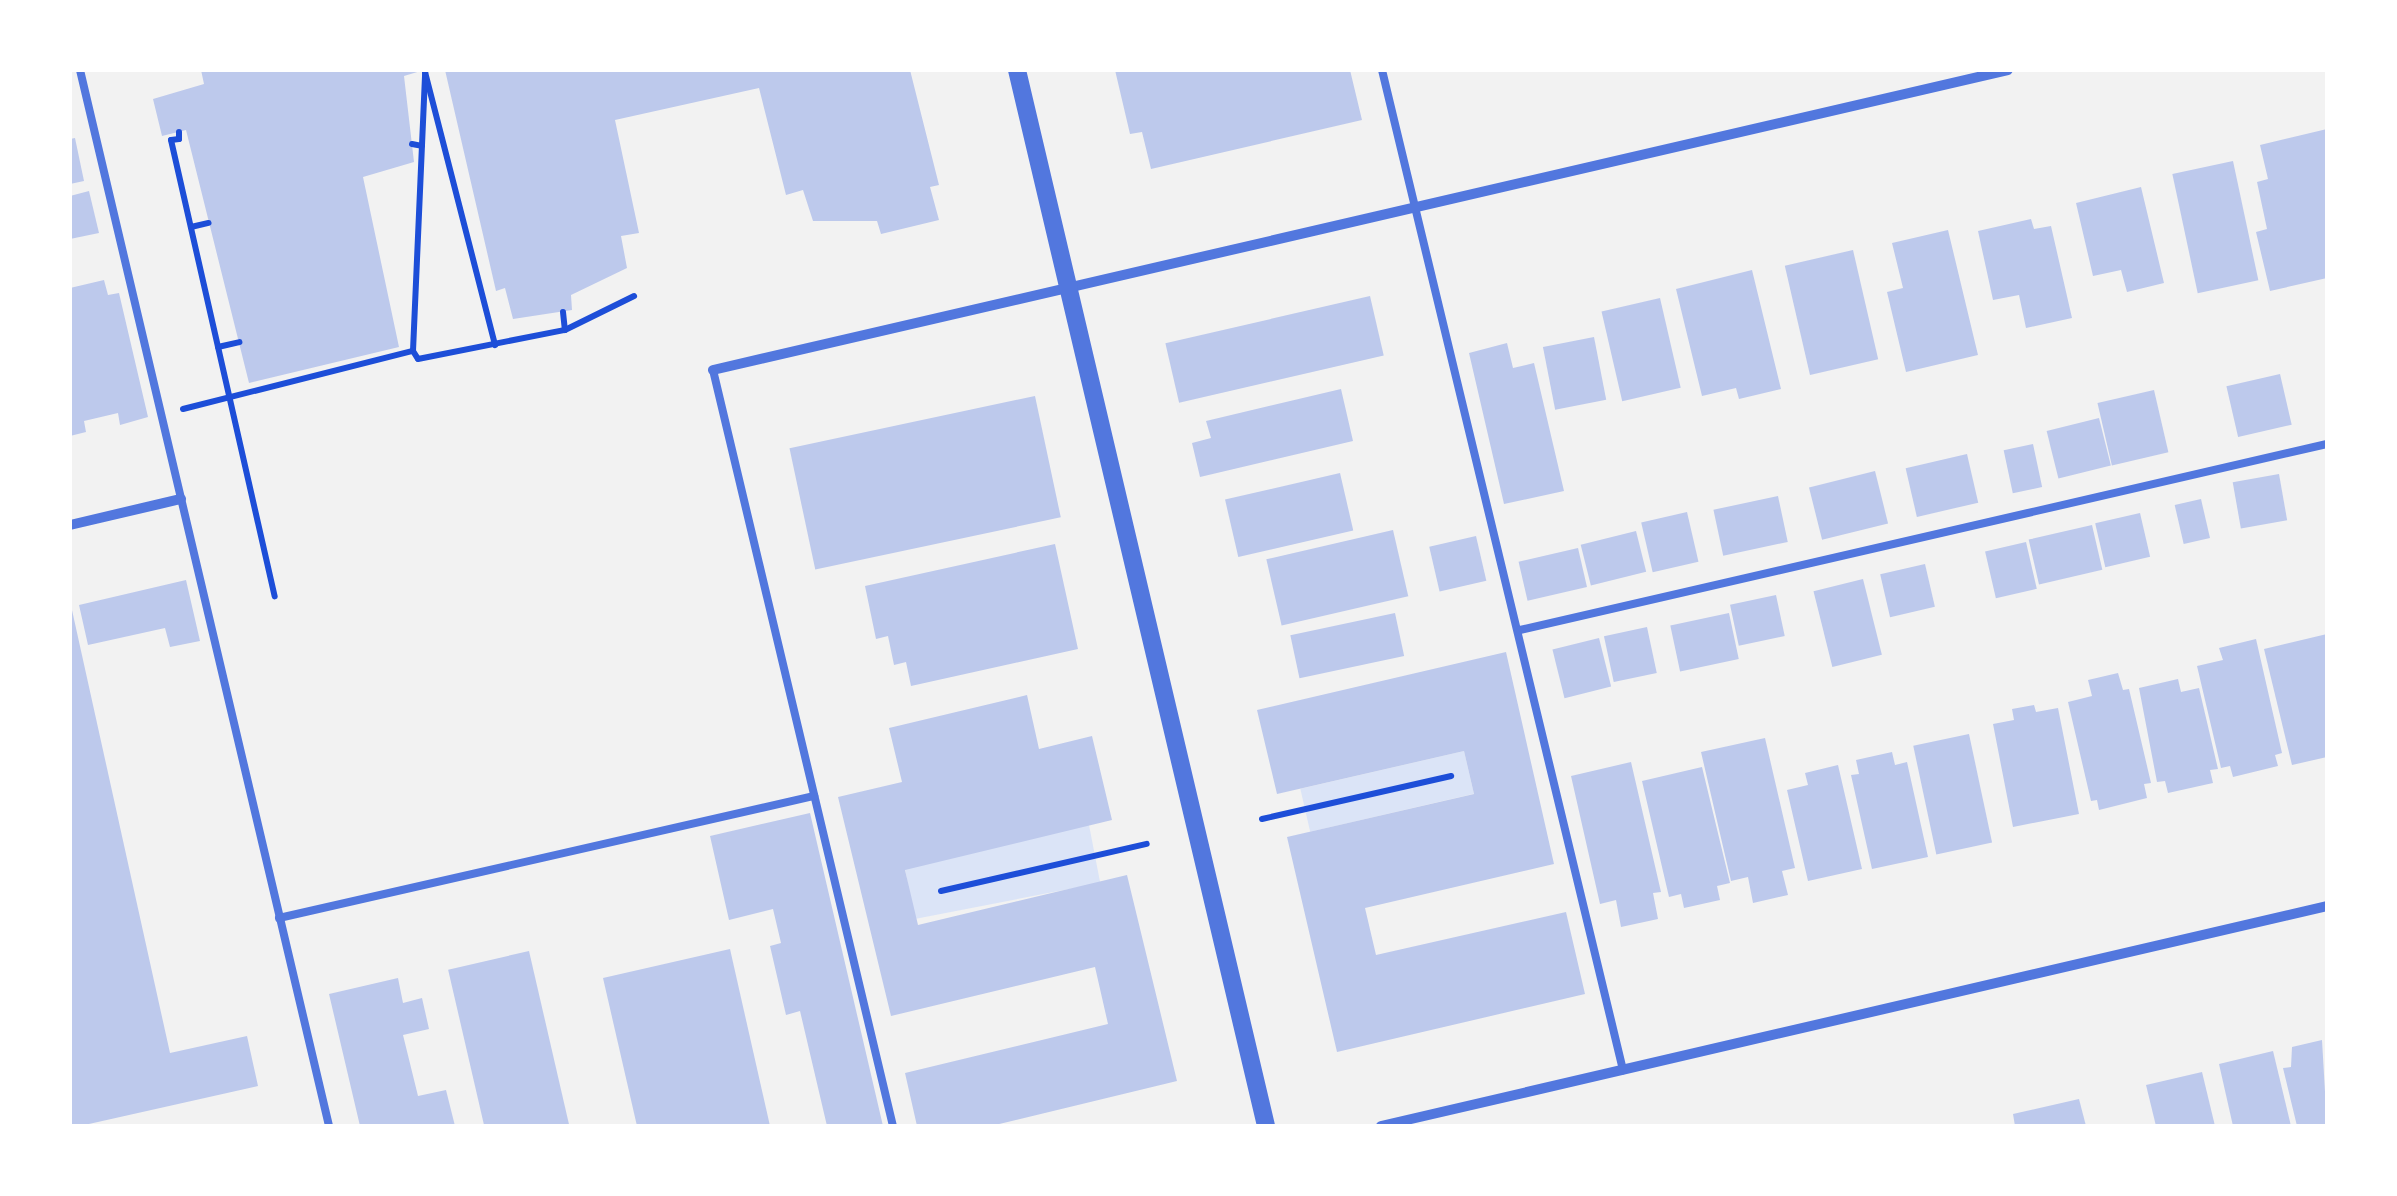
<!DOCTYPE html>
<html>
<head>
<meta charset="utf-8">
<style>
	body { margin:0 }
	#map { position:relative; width:2397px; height:1196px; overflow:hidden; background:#f2f2f2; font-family:"Golos Text",sans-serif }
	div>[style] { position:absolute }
	.green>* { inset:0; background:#dbe4f7; transform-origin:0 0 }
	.building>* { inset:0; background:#bdc9ec; transform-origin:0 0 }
	.path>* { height:6px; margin:-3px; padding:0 3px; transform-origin:3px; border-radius:3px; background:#1d4ed8 }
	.service>* { height:8px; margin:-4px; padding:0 4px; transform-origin:4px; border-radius:4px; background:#5277de }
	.minor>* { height:10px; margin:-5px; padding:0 5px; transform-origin:5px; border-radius:5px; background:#5277de }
	.tertiary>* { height:18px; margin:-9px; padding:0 9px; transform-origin:9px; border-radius:9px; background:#5277de }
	span { translate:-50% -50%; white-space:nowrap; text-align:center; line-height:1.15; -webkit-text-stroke:8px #fff; paint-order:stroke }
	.frame { position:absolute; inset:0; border:72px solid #fff; pointer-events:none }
</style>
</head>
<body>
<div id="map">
	<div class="green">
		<i style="left:1464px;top:751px;width:44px;height:168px;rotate:77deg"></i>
		<i style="left:1089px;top:825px;width:59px;height:189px;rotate:79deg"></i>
	</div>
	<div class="building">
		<i style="clip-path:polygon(201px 70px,424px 70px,404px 76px,414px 162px,363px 177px,399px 347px,249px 383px,186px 130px,162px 136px,153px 99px,204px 84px)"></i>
		<i style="clip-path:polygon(445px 70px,910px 70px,939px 185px,930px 187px,939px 220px,881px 234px,877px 221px,813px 221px,803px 190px,786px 195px,759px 88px,615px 120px,639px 233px,621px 236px,627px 268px,571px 295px,572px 310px,513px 319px,505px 288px,496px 291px)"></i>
		<i style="clip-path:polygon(1115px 70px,1350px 70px,1362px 120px,1151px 169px,1142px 132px,1130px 134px)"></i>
		<i style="clip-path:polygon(2327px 129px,2327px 278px,2270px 291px,2256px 232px,2267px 229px,2257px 182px,2268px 179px,2260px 145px)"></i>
		<i style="clip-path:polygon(75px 138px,84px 181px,70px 184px,70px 139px)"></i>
		<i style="left:2233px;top:161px;width:122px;height:62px;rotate:78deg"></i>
		<i style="clip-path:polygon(2141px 187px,2164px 283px,2127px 292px,2121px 270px,2093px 276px,2076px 203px)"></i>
		<i style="clip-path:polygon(89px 191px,99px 233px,70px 239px,70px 196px)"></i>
		<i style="clip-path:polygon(2031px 219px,2034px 229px,2051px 226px,2072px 318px,2026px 328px,2019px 295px,1993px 300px,1978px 231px)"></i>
		<i style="clip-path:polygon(1948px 230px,1978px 355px,1906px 372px,1887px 292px,1903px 288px,1892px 243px)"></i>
		<i style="left:1853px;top:250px;width:112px;height:70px;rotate:77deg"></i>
		<i style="clip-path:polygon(1752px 270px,1781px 389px,1739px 399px,1736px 388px,1702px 396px,1676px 289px)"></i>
		<i style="clip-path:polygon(104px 280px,108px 295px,119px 293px,148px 417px,120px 425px,118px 413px,84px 421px,86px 432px,70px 436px,70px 288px)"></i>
		<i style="left:1370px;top:296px;width:61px;height:210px;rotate:77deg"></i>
		<i style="left:1660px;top:298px;width:92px;height:60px;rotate:77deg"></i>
		<i style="left:1594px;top:337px;width:64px;height:52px;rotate:79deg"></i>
		<i style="clip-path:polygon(1507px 343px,1513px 368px,1534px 363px,1564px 491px,1504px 504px,1469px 353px)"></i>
		<i style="left:2280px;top:374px;width:52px;height:55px;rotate:77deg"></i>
		<i style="clip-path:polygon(1341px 389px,1353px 441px,1200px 477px,1192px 443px,1211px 438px,1206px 421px)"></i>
		<i style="left:2154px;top:390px;width:64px;height:58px;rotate:77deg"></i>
		<i style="left:1035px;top:396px;width:124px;height:251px;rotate:78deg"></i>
		<i style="left:2099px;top:418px;width:49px;height:54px;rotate:76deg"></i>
		<i style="left:2033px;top:444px;width:44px;height:30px;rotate:78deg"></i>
		<i style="left:1967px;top:454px;width:50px;height:63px;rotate:77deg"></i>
		<i style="left:1875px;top:471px;width:54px;height:68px;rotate:76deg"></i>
		<i style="left:1340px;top:473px;width:59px;height:118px;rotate:77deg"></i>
		<i style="left:2279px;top:474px;width:47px;height:47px;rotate:80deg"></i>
		<i style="left:1778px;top:496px;width:47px;height:66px;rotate:78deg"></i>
		<i style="left:2201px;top:499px;width:40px;height:27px;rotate:77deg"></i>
		<i style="left:1687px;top:512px;width:51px;height:47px;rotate:77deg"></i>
		<i style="left:2140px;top:513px;width:45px;height:46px;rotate:77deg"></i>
		<i style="left:2092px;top:525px;width:46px;height:65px;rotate:77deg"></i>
		<i style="left:1393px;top:530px;width:68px;height:130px;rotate:77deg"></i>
		<i style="left:1636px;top:531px;width:42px;height:57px;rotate:76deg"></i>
		<i style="left:1476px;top:536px;width:46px;height:48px;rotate:77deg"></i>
		<i style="left:2026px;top:542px;width:48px;height:42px;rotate:77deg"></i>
		<i style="clip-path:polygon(1055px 544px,1078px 649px,911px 686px,906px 662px,894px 665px,888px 636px,876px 639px,865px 586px)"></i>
		<i style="left:1578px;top:548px;width:40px;height:61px;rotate:77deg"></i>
		<i style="left:1925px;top:564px;width:44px;height:46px;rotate:77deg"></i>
		<i style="left:1863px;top:579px;width:78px;height:51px;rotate:76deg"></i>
		<i style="clip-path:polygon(186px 580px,200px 641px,170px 647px,165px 628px,88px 645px,79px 605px)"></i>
		<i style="left:1776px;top:595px;width:42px;height:47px;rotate:78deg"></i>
		<i style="clip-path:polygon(70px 601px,170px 1053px,247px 1036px,258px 1086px,80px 1126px,70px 1126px)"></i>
		<i style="left:1395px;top:613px;width:44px;height:107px;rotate:78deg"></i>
		<i style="left:1729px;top:613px;width:47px;height:60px;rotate:78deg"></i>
		<i style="left:1647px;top:627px;width:47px;height:44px;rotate:78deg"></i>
		<i style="clip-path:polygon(2327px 634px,2327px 757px,2292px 765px,2264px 649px)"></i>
		<i style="left:1599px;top:638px;width:50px;height:48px;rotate:76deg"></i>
		<i style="clip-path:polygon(2256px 639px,2282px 753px,2275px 755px,2278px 766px,2233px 777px,2230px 766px,2221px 768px,2197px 666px,2223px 660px,2219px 648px)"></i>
		<i style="clip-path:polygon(1506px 652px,1554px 864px,1365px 908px,1376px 955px,1566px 912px,1585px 994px,1337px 1052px,1287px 837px,1474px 794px,1464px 751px,1277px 794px,1257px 710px)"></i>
		<i style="clip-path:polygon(2118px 673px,2123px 690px,2129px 689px,2151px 783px,2144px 784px,2147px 798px,2099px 810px,2097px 800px,2091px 801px,2068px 702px,2092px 696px,2088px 680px)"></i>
		<i style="clip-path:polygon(2178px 679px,2181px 692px,2199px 688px,2218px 769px,2210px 770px,2213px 783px,2168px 793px,2165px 781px,2157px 782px,2139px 688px)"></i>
		<i style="clip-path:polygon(1027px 695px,1039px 749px,1092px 736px,1112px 820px,905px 870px,918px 925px,1127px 875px,1177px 1081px,991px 1126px,917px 1126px,905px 1073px,1108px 1024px,1095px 967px,891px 1016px,838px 797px,902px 782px,889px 728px)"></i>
		<i style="clip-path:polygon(2034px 705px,2036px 712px,2058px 708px,2079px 814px,2013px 827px,1993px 724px,2014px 720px,2012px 709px)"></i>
		<i style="left:1969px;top:734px;width:111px;height:57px;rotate:78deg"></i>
		<i style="clip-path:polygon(1765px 738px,1795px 868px,1782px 871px,1788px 895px,1753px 903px,1748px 877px,1731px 881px,1701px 752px)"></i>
		<i style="clip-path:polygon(1892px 752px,1895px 765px,1907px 762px,1928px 857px,1872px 869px,1851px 775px,1859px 774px,1856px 760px)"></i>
		<i style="clip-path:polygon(1631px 762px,1661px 892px,1653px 893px,1658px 919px,1621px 927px,1616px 900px,1600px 904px,1571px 776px)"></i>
		<i style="clip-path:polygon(1838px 765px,1862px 869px,1808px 881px,1787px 790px,1808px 785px,1805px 773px)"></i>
		<i style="clip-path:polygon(1702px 767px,1730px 883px,1717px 886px,1720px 900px,1684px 908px,1681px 894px,1669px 897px,1642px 781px)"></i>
		<i style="clip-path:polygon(810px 813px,883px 1126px,827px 1126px,800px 1011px,786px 1015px,770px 946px,781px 943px,773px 909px,729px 920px,710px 836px)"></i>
		<i style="clip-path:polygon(730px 949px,770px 1126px,637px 1126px,603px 978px)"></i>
		<i style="left:529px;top:951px;width:180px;height:83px;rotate:77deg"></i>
		<i style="clip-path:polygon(398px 978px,403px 1003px,422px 998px,429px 1029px,403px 1035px,418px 1096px,446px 1090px,455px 1126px,360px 1126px,329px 994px)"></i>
		<i style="clip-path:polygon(2322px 1040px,2327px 1126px,2297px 1126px,2283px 1068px,2291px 1067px,2292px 1047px)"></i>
		<i style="clip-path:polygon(2273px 1051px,2291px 1126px,2233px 1126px,2219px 1064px)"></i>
		<i style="clip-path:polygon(2202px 1072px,2215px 1126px,2156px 1126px,2146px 1085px)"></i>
		<i style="clip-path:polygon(2079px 1099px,2086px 1126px,2015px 1126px,2013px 1114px)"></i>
	</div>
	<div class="path">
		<i style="left:179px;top:132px;width:7px;rotate:90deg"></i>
		<i style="left:179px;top:139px;width:8px;rotate:173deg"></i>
		<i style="left:171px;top:140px;width:468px;rotate:77.2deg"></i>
		<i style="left:412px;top:144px;width:10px;rotate:11deg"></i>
		<i style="left:191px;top:227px;width:18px;rotate:-13deg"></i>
		<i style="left:563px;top:312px;width:18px;rotate:84deg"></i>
		<i style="left:218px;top:347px;width:22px;rotate:-13deg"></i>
		<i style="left:413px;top:351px;width:279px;rotate:-87.5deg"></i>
		<i style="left:425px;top:72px;width:282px;rotate:75.6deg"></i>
		<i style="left:183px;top:409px;width:237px;rotate:-14.2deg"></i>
		<i style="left:413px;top:351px;width:9px;rotate:58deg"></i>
		<i style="left:418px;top:359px;width:150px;rotate:-11.2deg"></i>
		<i style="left:565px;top:330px;width:77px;rotate:-26.2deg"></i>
		<i style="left:1262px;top:819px;width:194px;rotate:-12.8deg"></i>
		<i style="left:941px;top:891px;width:211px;rotate:-12.9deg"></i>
	</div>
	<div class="service">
		<i style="left:80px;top:70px;width:1085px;rotate:76.73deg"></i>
		<i style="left:1382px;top:70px;width:1029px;rotate:76.45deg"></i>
		<i style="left:713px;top:370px;width:777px;rotate:76.61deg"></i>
		<i style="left:1520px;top:630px;width:828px;rotate:-12.98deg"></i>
		<i style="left:279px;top:918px;width:549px;rotate:-12.85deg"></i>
	</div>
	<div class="minor">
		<i style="left:713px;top:370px;width:1329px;rotate:-13.04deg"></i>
		<i style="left:70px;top:525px;width:114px;rotate:-13.2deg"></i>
		<i style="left:1381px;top:1126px;width:971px;rotate:-13.09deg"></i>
	</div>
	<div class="tertiary">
		<i style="left:1017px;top:70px;width:1085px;rotate:76.73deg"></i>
	</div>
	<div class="frame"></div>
</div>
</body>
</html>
